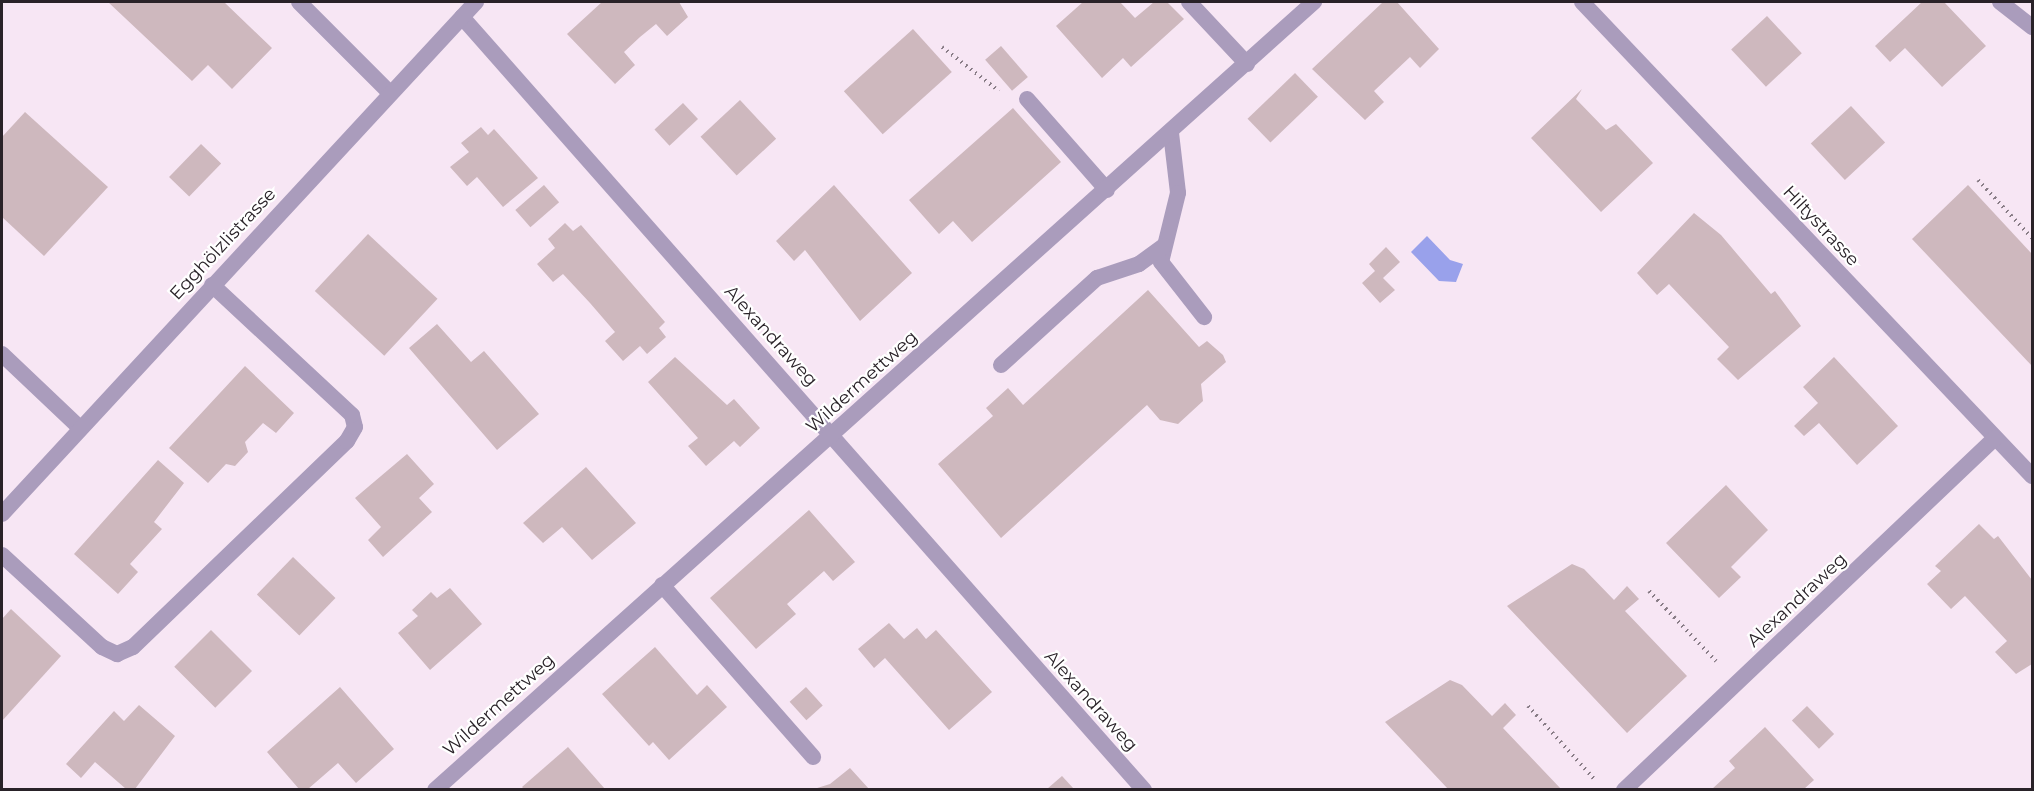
<!DOCTYPE html>
<html>
<head>
<meta charset="utf-8">
<style>
	body { margin:0 }
	#map { position:relative; width:2034px; height:791px; overflow:hidden; background:#f7e6f4; font-family:Montserrat,sans-serif }
	div>[style] { position:absolute }
	.water>* { inset:0; background:#99a1eb }
	.building>* { inset:0; background:#ceb8be; transform-origin:0 0 }
	.path>* { height:4px; margin-top:-2px; transform-origin:0; background:repeating-linear-gradient(90deg,#887c86 0 1.5px,transparent 0 6px) }
	.service>* { height:16px; margin:-8px; padding:0 8px; transform-origin:8px; border-radius:8px; background:#aa9cbc }
	.minor>* { height:16px; margin:-8px; padding:0 8px; transform-origin:8px; border-radius:8px; background:#aa9cbc }
	span { translate:-50% -50%; white-space:nowrap; text-align:center; line-height:1.15; -webkit-text-stroke:4.5px #fff; paint-order:stroke }
	.street-label { font-size:18px; color:#292228 }
	.frame { position:absolute; inset:0; border:3px solid #292228; pointer-events:none }
</style>
</head>
<body>
<div id="map">
	<div class="water">
		<i style="clip-path:polygon(1427px 236px,1450px 260px,1463px 264px,1456px 282px,1439px 281px,1411px 252px)"></i>
	</div>
	<div class="building">
		<i style="clip-path:polygon(108px 2px,224px 2px,272px 48px,232px 89px,208px 65px,192px 81px)"></i>
		<i style="clip-path:polygon(602px 2px,679px 2px,688px 17px,667px 36px,656px 24px,640px 37px,624px 52px,635px 65px,615px 84px,567px 34px)"></i>
		<i style="clip-path:polygon(1083px 2px,1120px 2px,1135px 18px,1154px 2px,1167px 2px,1184px 19px,1131px 67px,1123px 58px,1102px 78px,1056px 26px)"></i>
		<i style="clip-path:polygon(1383px 2px,1397px 2px,1439px 49px,1420px 68px,1410px 57px,1374px 91px,1384px 102px,1365px 120px,1312px 69px)"></i>
		<i style="clip-path:polygon(1922px 2px,1944px 2px,1986px 46px,1942px 87px,1905px 48px,1890px 62px,1875px 46px)"></i>
		<i style="left:1767px;top:16px;width:51px;height:49px;rotate:47deg"></i>
		<i style="left:913px;top:29px;width:58px;height:93px;rotate:48deg"></i>
		<i style="left:1001px;top:46px;width:41px;height:21px;rotate:49deg"></i>
		<i style="left:1295px;top:73px;width:33px;height:66px;rotate:46deg"></i>
		<i style="clip-path:polygon(1582px 89px,1576px 99px,1606px 130px,1616px 124px,1653px 163px,1601px 212px,1531px 138px)"></i>
		<i style="left:740px;top:100px;width:53px;height:54px;rotate:47deg"></i>
		<i style="left:683px;top:103px;width:22px;height:39px;rotate:47deg"></i>
		<i style="left:1851px;top:106px;width:50px;height:55px;rotate:47deg"></i>
		<i style="clip-path:polygon(1013px 108px,1061px 162px,972px 242px,953px 221px,939px 234px,909px 200px)"></i>
		<i style="clip-path:polygon(25px 112px,108px 187px,44px 256px,2px 217px,2px 137px)"></i>
		<i style="clip-path:polygon(481px 127px,488px 135px,494px 129px,538px 178px,503px 207px,477px 177px,467px 186px,450px 167px,469px 152px,461px 143px)"></i>
		<i style="left:201px;top:144px;width:28px;height:46px;rotate:44deg"></i>
		<i style="left:544px;top:185px;width:23px;height:38px;rotate:49deg"></i>
		<i style="clip-path:polygon(834px 185px,912px 273px,860px 321px,805px 250px,794px 261px,776px 241px)"></i>
		<i style="clip-path:polygon(1968px 185px,2032px 254px,2032px 366px,1912px 239px)"></i>
		<i style="clip-path:polygon(1694px 213px,1721px 235px,1771px 294px,1775px 291px,1801px 326px,1738px 380px,1717px 359px,1729px 347px,1669px 284px,1657px 295px,1637px 273px)"></i>
		<i style="clip-path:polygon(565px 223px,573px 231px,581px 225px,665px 322px,659px 328px,666px 337px,647px 354px,640px 346px,623px 361px,605px 341px,615px 332px,590px 303px,563px 274px,553px 282px,537px 264px,555px 248px,548px 239px)"></i>
		<i style="left:368px;top:234px;width:95px;height:78px;rotate:43deg"></i>
		<i style="clip-path:polygon(1386px 247px,1400px 262px,1383px 278px,1395px 290px,1380px 303px,1362px 283px,1375px 271px,1369px 264px)"></i>
		<i style="clip-path:polygon(1148px 290px,1199px 347px,1207px 341px,1223px 355px,1226px 362px,1201px 384px,1203px 401px,1178px 424px,1160px 420px,1147px 405px,1001px 538px,938px 464px,993px 416px,986px 408px,1008px 388px,1023px 405px)"></i>
		<i style="clip-path:polygon(437px 324px,471px 362px,484px 351px,539px 414px,497px 450px,409px 348px)"></i>
		<i style="clip-path:polygon(675px 357px,727px 405px,734px 399px,760px 428px,740px 447px,734px 441px,706px 466px,688px 446px,698px 438px,648px 382px)"></i>
		<i style="clip-path:polygon(1834px 357px,1898px 426px,1857px 465px,1819px 423px,1804px 436px,1794px 426px,1818px 403px,1803px 387px)"></i>
		<i style="clip-path:polygon(245px 366px,294px 413px,276px 433px,263px 423px,245px 442px,248px 452px,235px 466px,226px 464px,208px 483px,169px 448px)"></i>
		<i style="clip-path:polygon(407px 454px,434px 484px,419px 498px,432px 512px,383px 557px,368px 540px,381px 527px,355px 498px)"></i>
		<i style="clip-path:polygon(158px 460px,184px 483px,154px 522px,162px 529px,130px 564px,138px 572px,118px 594px,74px 554px)"></i>
		<i style="clip-path:polygon(586px 467px,636px 523px,592px 560px,562px 527px,543px 543px,523px 523px)"></i>
		<i style="clip-path:polygon(1726px 485px,1768px 530px,1731px 567px,1741px 577px,1719px 598px,1666px 543px)"></i>
		<i style="clip-path:polygon(809px 510px,855px 562px,833px 581px,824px 571px,787px 604px,796px 614px,756px 649px,710px 598px)"></i>
		<i style="clip-path:polygon(1979px 524px,1994px 539px,1998px 536px,2032px 580px,2032px 664px,2016px 674px,1995px 652px,2007px 641px,1965px 596px,1951px 609px,1927px 584px,1941px 571px,1935px 566px)"></i>
		<i style="left:293px;top:557px;width:59px;height:52px;rotate:44deg"></i>
		<i style="clip-path:polygon(1572px 564px,1584px 569px,1614px 600px,1627px 586px,1639px 599px,1625px 611px,1687px 676px,1627px 733px,1507px 606px)"></i>
		<i style="clip-path:polygon(450px 588px,482px 624px,430px 670px,398px 633px,418px 616px,412px 610px,431px 592px,437px 598px)"></i>
		<i style="clip-path:polygon(11px 609px,61px 656px,2px 721px,2px 619px)"></i>
		<i style="clip-path:polygon(889px 623px,904px 639px,917px 628px,926px 639px,936px 630px,992px 692px,949px 730px,885px 658px,874px 668px,858px 649px)"></i>
		<i style="left:211px;top:630px;width:58px;height:52px;rotate:45deg"></i>
		<i style="clip-path:polygon(655px 647px,697px 695px,707px 685px,727px 707px,669px 760px,653px 742px,649px 746px,602px 694px)"></i>
		<i style="clip-path:polygon(1450px 680px,1462px 685px,1492px 716px,1505px 703px,1516px 715px,1503px 728px,1561px 789px,1448px 789px,1385px 722px)"></i>
		<i style="clip-path:polygon(340px 687px,394px 749px,356px 783px,338px 763px,308px 789px,299px 789px,267px 752px)"></i>
		<i style="left:806px;top:687px;width:25px;height:22px;rotate:48deg"></i>
		<i style="clip-path:polygon(139px 705px,175px 736px,135px 789px,126px 789px,95px 762px,81px 778px,66px 764px,114px 711px,124px 721px)"></i>
		<i style="left:1807px;top:706px;width:39px;height:21px;rotate:46deg"></i>
		<i style="clip-path:polygon(1765px 727px,1814px 780px,1804px 789px,1712px 789px,1735px 768px,1729px 761px)"></i>
		<i style="clip-path:polygon(568px 747px,605px 789px,524px 789px,522px 787px)"></i>
		<i style="clip-path:polygon(850px 768px,869px 789px,814px 789px,830px 784px)"></i>
		<i style="clip-path:polygon(1062px 776px,1074px 789px,1047px 789px)"></i>
	</div>
	<div class="path">
		<i style="left:942px;top:47px;width:72px;rotate:37.7deg"></i>
		<i style="left:1978px;top:180px;width:79px;rotate:47deg"></i>
		<i style="left:1649px;top:591px;width:97px;rotate:46.3deg"></i>
		<i style="left:1528px;top:706px;width:100px;rotate:47.8deg"></i>
	</div>
	<div class="service">
		<i style="left:1189px;top:2px;width:85px;rotate:46.9deg"></i>
		<i style="left:1027px;top:99px;width:121px;rotate:48.7deg"></i>
		<i style="left:1171px;top:133px;width:60px;rotate:83.3deg"></i>
		<i style="left:1178px;top:193px;width:71px;rotate:103.8deg"></i>
		<i style="left:1161px;top:262px;width:70px;rotate:52deg"></i>
		<i style="left:1001px;top:365px;width:130px;rotate:-42.2deg"></i>
		<i style="left:1097px;top:278px;width:44px;rotate:-18.4deg"></i>
		<i style="left:1139px;top:264px;width:31px;rotate:-36deg"></i>
		<i style="left:2px;top:555px;width:136px;rotate:42.6deg"></i>
		<i style="left:102px;top:647px;width:17px;rotate:25deg"></i>
		<i style="left:117px;top:654px;width:17px;rotate:-24deg"></i>
		<i style="left:133px;top:647px;width:297px;rotate:-43.9deg"></i>
		<i style="left:347px;top:441px;width:16px;rotate:-60deg"></i>
		<i style="left:355px;top:427px;width:12px;rotate:-104deg"></i>
		<i style="left:352px;top:415px;width:191px;rotate:-137.1deg"></i>
		<i style="left:662px;top:585px;width:229px;rotate:48.7deg"></i>
	</div>
	<div class="minor">
		<i style="left:299px;top:2px;width:127px;rotate:45deg"></i>
		<i style="left:1582px;top:2px;width:654px;rotate:46.49deg"></i>
		<i style="left:2000px;top:2px;width:41px;rotate:38deg"></i>
		<i style="left:462px;top:17px;width:1031px;rotate:48.58deg"></i>
		<i style="left:2px;top:354px;width:106px;rotate:43.5deg"></i>
		<i style="left:2px;top:514px;width:698px;rotate:-47.21deg"></i>
		<i style="left:435px;top:790px;width:1181px;rotate:-41.88deg"></i>
		<i style="left:1624px;top:790px;width:511px;rotate:-43.49deg"></i>
	</div>
	<div class="street-label">
		<span style="left:1821px;top:226px;rotate:47deg">Hiltystrasse</span>
		<span style="left:223px;top:244px;rotate:-47deg">Egghölzlistrasse</span>
		<span style="left:771px;top:336px;rotate:48deg">Alexandraweg</span>
		<span style="left:862px;top:382px;rotate:-42deg">Wildermettweg</span>
		<span style="left:1797px;top:600px;rotate:-43deg">Alexandraweg</span>
		<span style="left:1091px;top:701px;rotate:48deg">Alexandraweg</span>
		<span style="left:499px;top:705px;rotate:-42deg">Wildermettweg</span>
	</div>
	<div class="frame"></div>
</div>
</body>
</html>
